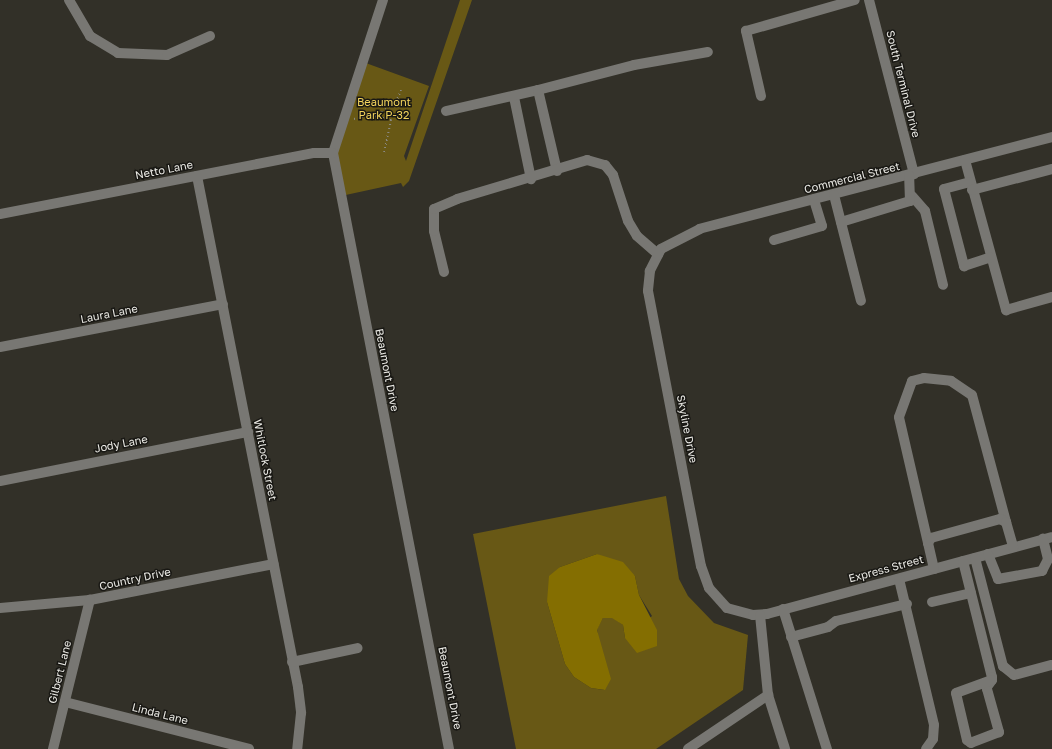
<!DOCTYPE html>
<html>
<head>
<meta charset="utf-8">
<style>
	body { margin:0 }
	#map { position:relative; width:1052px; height:749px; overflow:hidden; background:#323028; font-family:"Golos Text",sans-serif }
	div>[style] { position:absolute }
	.green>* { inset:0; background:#685815 }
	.water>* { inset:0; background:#846e01 }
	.path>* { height:2px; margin-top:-1px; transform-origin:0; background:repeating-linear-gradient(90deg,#8a8982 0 1px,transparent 0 4px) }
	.minor>* { height:10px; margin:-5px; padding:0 5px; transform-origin:5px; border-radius:5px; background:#787773 }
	span { translate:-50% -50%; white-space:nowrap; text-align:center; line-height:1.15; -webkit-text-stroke:3px #191814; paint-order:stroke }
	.street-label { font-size:11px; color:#ebeae5 }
	.park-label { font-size:11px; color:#f2d35c }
</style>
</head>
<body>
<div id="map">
	<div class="green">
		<i style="clip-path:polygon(460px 0,472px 0,409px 181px,403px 187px,401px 183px,341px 196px,333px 153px,363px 62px,429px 86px,404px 156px,406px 161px)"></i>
		<i style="clip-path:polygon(evenodd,666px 496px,679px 579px,688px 596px,714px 623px,748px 635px,743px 690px,656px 749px,516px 749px,473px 534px,666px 496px,597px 554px,635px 576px,639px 595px,652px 616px,625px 638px,623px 625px,612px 617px,603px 618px,597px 629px,604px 690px,591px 688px,574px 677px,565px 664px,547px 602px,560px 567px,597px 554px)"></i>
	</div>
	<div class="water">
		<i style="clip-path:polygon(597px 554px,623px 562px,635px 576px,639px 595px,657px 630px,657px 646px,637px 653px,625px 638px,623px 625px,612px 618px,603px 618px,597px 630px,611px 679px,605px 690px,591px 688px,574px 677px,565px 664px,547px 602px,549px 576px,560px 567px)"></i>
	</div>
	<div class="path">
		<i style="left:371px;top:115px;width:21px;rotate:14deg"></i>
		<i style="left:391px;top:120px;width:35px;rotate:102deg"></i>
		<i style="left:354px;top:119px;width:29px;rotate:-14deg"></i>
		<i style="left:382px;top:112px;width:17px;rotate:-36deg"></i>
		<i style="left:396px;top:102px;width:13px;rotate:-67deg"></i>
	</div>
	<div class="minor">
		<i style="left:69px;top:0;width:42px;rotate:59.7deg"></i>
		<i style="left:90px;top:36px;width:33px;rotate:31deg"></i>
		<i style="left:118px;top:53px;width:49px;rotate:2.3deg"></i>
		<i style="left:167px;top:55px;width:47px;rotate:-23.8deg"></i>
		<i style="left:383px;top:0;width:161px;rotate:108.1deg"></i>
		<i style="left:333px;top:153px;width:607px;rotate:78.99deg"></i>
		<i style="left:869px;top:0;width:180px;rotate:75.5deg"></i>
		<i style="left:761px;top:96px;width:67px;rotate:-103deg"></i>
		<i style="left:746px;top:31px;width:113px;rotate:-15.9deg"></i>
		<i style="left:514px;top:97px;width:84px;rotate:78.3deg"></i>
		<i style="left:446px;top:111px;width:94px;rotate:-12.9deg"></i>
		<i style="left:1052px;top:137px;width:364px;rotate:165.4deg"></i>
		<i style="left:700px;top:229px;width:44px;rotate:152.9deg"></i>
		<i style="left:661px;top:249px;width:25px;rotate:117deg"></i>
		<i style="left:650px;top:271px;width:20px;rotate:96deg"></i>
		<i style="left:648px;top:291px;width:280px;rotate:79.1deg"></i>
		<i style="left:701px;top:566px;width:23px;rotate:70deg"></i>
		<i style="left:709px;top:588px;width:27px;rotate:48deg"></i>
		<i style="left:727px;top:608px;width:27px;rotate:15deg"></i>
		<i style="left:753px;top:615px;width:14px;rotate:-4deg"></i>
		<i style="left:767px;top:614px;width:295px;rotate:-15.1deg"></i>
		<i style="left:965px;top:160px;width:156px;rotate:74.7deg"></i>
		<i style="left:1006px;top:310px;width:48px;rotate:-15.8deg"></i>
		<i style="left:557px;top:171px;width:83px;rotate:-103.2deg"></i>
		<i style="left:538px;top:90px;width:99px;rotate:-14.6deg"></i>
		<i style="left:634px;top:65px;width:75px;rotate:-10deg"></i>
		<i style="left:197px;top:176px;width:521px;rotate:78.82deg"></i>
		<i style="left:298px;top:687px;width:26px;rotate:83deg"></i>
		<i style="left:301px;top:713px;width:36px;rotate:96deg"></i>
		<i style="left:970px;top:182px;width:27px;rotate:165deg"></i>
		<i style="left:944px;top:189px;width:80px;rotate:75.4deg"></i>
		<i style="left:964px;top:266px;width:28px;rotate:-18deg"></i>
		<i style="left:972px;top:190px;width:83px;rotate:-14.7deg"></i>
		<i style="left:834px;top:195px;width:109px;rotate:75.7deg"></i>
		<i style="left:912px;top:196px;width:20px;rotate:49deg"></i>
		<i style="left:925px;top:211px;width:76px;rotate:76.3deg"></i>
		<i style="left:0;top:214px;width:320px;rotate:-11deg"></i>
		<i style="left:314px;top:153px;width:19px"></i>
		<i style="left:841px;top:222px;width:72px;rotate:-16.9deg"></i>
		<i style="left:910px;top:201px;width:25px;rotate:-92deg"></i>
		<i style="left:774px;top:240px;width:50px;rotate:-16.3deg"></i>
		<i style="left:822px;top:226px;width:28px;rotate:-107deg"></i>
		<i style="left:444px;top:272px;width:42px;rotate:-103.7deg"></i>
		<i style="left:434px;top:231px;width:22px;rotate:-90deg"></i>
		<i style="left:434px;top:209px;width:25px;rotate:-23deg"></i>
		<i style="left:457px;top:199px;width:136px;rotate:-16.7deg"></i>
		<i style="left:587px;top:160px;width:19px;rotate:16deg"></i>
		<i style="left:605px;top:165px;width:13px;rotate:51deg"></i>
		<i style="left:613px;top:175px;width:48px;rotate:71.9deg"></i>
		<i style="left:628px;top:221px;width:17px;rotate:59deg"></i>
		<i style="left:637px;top:236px;width:28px;rotate:41deg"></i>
		<i style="left:0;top:347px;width:227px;rotate:-10.9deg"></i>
		<i style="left:0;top:481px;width:253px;rotate:-11.2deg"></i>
		<i style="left:928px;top:543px;width:129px;rotate:-103deg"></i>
		<i style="left:899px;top:417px;width:38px;rotate:-70deg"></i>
		<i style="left:912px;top:381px;width:12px;rotate:-14deg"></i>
		<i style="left:924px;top:378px;width:27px;rotate:6deg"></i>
		<i style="left:951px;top:381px;width:25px;rotate:34deg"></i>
		<i style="left:972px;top:395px;width:131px;rotate:75deg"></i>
		<i style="left:988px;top:554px;width:27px;rotate:68deg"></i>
		<i style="left:998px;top:579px;width:45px;rotate:-10.3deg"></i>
		<i style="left:1042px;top:571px;width:13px;rotate:-63deg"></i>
		<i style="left:1048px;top:559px;width:21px;rotate:-104deg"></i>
		<i style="left:975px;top:558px;width:112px;rotate:75.5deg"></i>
		<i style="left:1003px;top:666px;width:14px;rotate:39deg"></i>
		<i style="left:1014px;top:675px;width:39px;rotate:-15deg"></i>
		<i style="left:963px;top:561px;width:120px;rotate:76deg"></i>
		<i style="left:992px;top:677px;width:3px;rotate:90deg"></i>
		<i style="left:992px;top:680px;width:9px;rotate:126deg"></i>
		<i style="left:987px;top:687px;width:2px;rotate:90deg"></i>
		<i style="left:987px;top:689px;width:45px;rotate:74.4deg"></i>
		<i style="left:999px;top:732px;width:30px;rotate:159deg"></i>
		<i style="left:971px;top:743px;width:5px;rotate:-143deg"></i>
		<i style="left:967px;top:740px;width:48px;rotate:-103.2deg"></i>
		<i style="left:956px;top:693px;width:38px;rotate:-20deg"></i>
		<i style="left:934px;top:569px;width:27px;rotate:-103deg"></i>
		<i style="left:928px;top:543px;width:6px;rotate:-59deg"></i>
		<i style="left:931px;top:538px;width:72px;rotate:-15.4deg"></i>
		<i style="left:1000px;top:519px;width:7px;rotate:27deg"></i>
		<i style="left:1006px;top:522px;width:26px;rotate:74deg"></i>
		<i style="left:899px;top:579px;width:150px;rotate:76.5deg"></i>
		<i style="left:934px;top:725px;width:14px;rotate:94deg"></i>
		<i style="left:933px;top:739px;width:12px;rotate:125deg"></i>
		<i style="left:932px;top:602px;width:40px;rotate:-13deg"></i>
		<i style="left:0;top:608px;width:90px;rotate:-5.1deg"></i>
		<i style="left:90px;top:600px;width:187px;rotate:-11.1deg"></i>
		<i style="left:783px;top:609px;width:147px;rotate:72.6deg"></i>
		<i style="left:791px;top:637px;width:38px;rotate:-15deg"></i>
		<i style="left:828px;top:627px;width:10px;rotate:-37deg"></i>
		<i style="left:836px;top:621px;width:73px;rotate:-13.5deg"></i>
		<i style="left:292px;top:662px;width:67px;rotate:-12deg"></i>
		<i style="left:768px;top:695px;width:57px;rotate:72.5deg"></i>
		<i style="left:65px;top:702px;width:190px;rotate:14.3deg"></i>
		<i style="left:53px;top:749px;width:154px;rotate:-76.1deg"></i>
		<i style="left:688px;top:749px;width:97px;rotate:-34deg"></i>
		<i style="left:768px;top:695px;width:80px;rotate:-95.7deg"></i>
	</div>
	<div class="street-label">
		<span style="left:903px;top:84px;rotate:76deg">South Terminal Drive</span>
		<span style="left:164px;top:170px;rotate:-11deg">Netto Lane</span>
		<span style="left:852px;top:178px;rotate:-14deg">Commercial Street</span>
		<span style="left:109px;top:314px;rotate:-11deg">Laura Lane</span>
		<span style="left:387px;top:370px;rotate:79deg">Beaumont Drive</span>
		<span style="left:687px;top:429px;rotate:79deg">Skyline Drive</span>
		<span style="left:121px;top:444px;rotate:-11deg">Jody Lane</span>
		<span style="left:265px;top:460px;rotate:79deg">Whitlock Street</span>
		<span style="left:886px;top:569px;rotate:-15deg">Express Street</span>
		<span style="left:135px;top:579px;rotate:-12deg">Country Drive</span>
		<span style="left:60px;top:672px;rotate:-76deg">Gilbert Lane</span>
		<span style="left:450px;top:688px;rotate:79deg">Beaumont Drive</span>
		<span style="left:160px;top:714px;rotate:14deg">Linda Lane</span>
	</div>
	<div class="park-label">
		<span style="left:384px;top:109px">Beaumont<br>Park P-32</span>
	</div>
</div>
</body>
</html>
